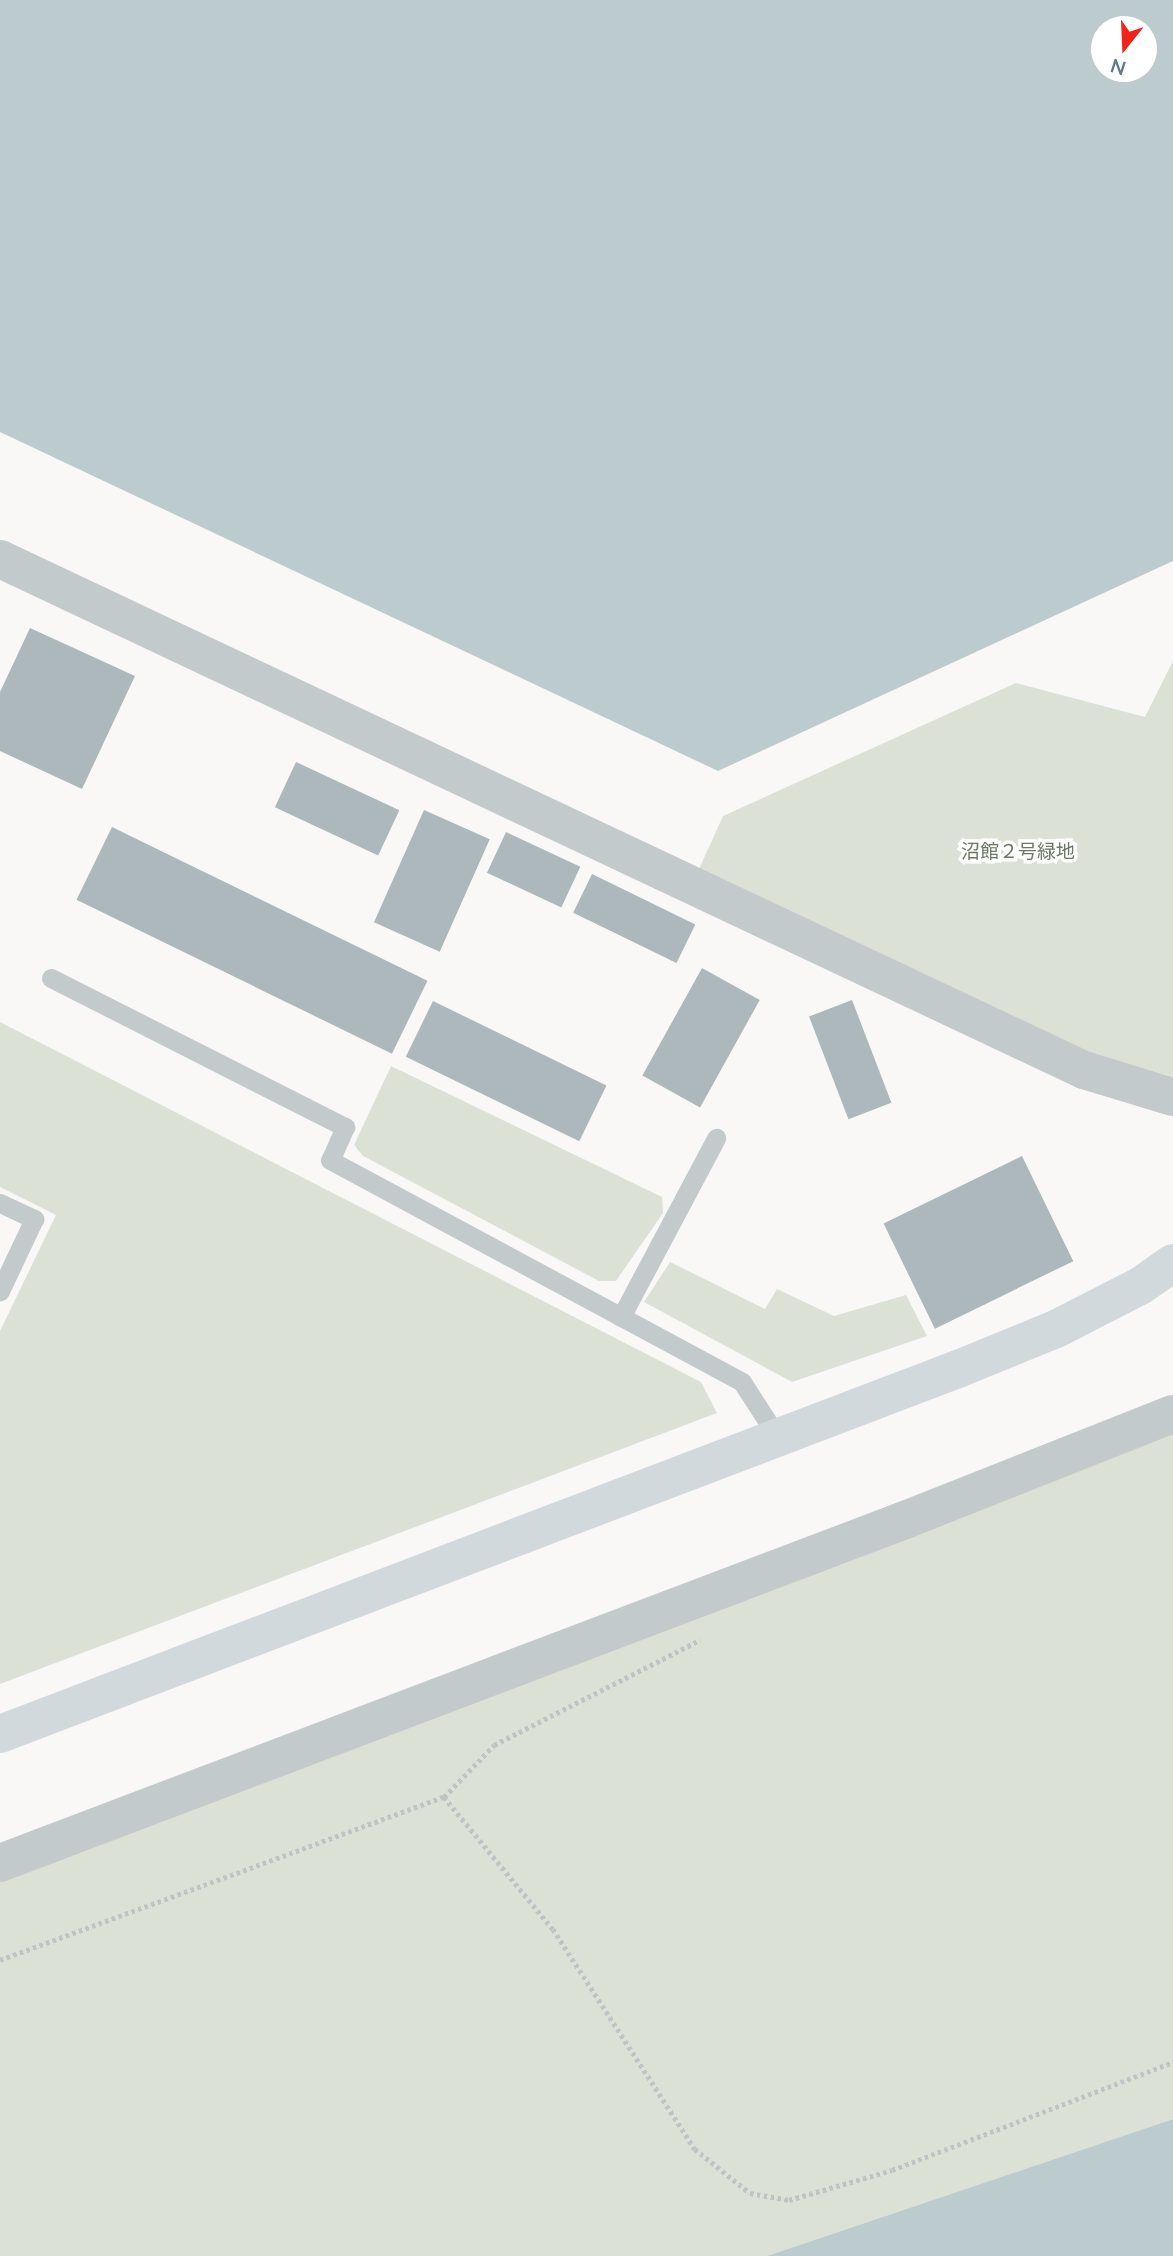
<!DOCTYPE html>
<html>
<head>
<meta charset="utf-8">
<style>
	body { margin:0 }
	#map { position:relative; width:1173px; height:2256px; overflow:hidden; background:#f9f8f6; font-family:Lato,"Noto Sans JP",sans-serif }
	div>[style] { position:absolute }
	.green>* { inset:0; background:#dce1d6 }
	.water>* { inset:0; background:#bcccce }
	.building>* { inset:0; background:#acb8bb; transform-origin:0 0 }
	.path>* { height:4.5px; margin-top:-2.25px; transform-origin:0; background:repeating-linear-gradient(90deg,#bfc3c4 0 3.5px,transparent 0 7px) }
	.lane>* { height:19px; margin:-9.5px; padding:0 9.5px; transform-origin:9.5px; border-radius:9.5px; background:#c3cacc }
	.street>* { height:38px; margin:-19px; padding:0 19px; transform-origin:19px; border-radius:19px; background:#c3cacc }
	.secondary>* { height:38px; margin:-19px; padding:0 19px; transform-origin:19px; border-radius:19px; background:#d2d9dc }
	span { translate:-50% -50%; white-space:nowrap; text-align:center; line-height:1.15; -webkit-text-stroke:7px #fff; paint-order:stroke }
	.park-label { font-size:19px; color:#6a7a61 }
	.north { position:absolute; left:1089px; top:14px; width:70px; height:70px; box-sizing:border-box; background:#fff; border:2px solid #c0cacd; border-radius:50%; rotate:198deg; font-size:19px; font-weight:700; line-height:28px; text-align:center; color:#617a83 }
	.north::after { content:''; display:block; margin:auto; width:24px; height:32px; background:#f1241d; clip-path:polygon(50% 0,100% 100%,50% 72%,0 100%) }
</style>
</head>
<body>
<div id="map">
	<div class="green">
		<i style="clip-path:polygon(1173px 661px,1173px 1077px,1091px 1053px,699px 869px,723px 816px,1016px 683px,1145px 717px)"></i>
		<i style="clip-path:polygon(0 1022px,701px 1382px,717px 1413px,0 1684px,0 1331px,56px 1215px,0 1187px)"></i>
		<i style="clip-path:polygon(391px 1066px,662px 1197px,663px 1213px,616px 1281px,599px 1281px,363px 1156px,354px 1145px)"></i>
		<i style="clip-path:polygon(670px 1262px,765px 1309px,777px 1289px,834px 1316px,906px 1295px,927px 1336px,792px 1382px,644px 1302px)"></i>
		<i style="clip-path:polygon(1173px 1430px,1173px 2119px,767px 2256px,0 2256px,0 1882px)"></i>
	</div>
	<div class="water">
		<i style="clip-path:polygon(evenodd,0 0,1173px 0,1173px 561px,718px 771px,0 432px,0 0,1145px 28px,1145px 70px,1103px 70px,1103px 28px,1145px 28px)"></i>
		<i style="clip-path:polygon(1173px 2119px,1173px 2256px,767px 2256px)"></i>
	</div>
	<div class="building">
		<i style="clip-path:polygon(30px 628px,135px 676px,82px 789px,0 751px,0 692px)"></i>
		<i style="left:296px;top:762px;width:114px;height:50px;rotate:25deg"></i>
		<i style="left:424px;top:810px;width:72px;height:123px;rotate:24deg"></i>
		<i style="left:112px;top:827px;width:351px;height:81px;rotate:26deg"></i>
		<i style="left:506px;top:832px;width:82px;height:45px;rotate:25deg"></i>
		<i style="left:592px;top:874px;width:115px;height:43px;rotate:26deg"></i>
		<i style="left:702px;top:968px;width:66px;height:123px;rotate:29deg"></i>
		<i style="left:852px;top:1000px;width:110px;height:46px;rotate:69deg"></i>
		<i style="left:433px;top:1001px;width:193px;height:62px;rotate:26deg"></i>
		<i style="left:1022px;top:1156px;width:117px;height:154px;rotate:64deg"></i>
	</div>
	<div class="path">
		<i style="left:444px;top:1797px;width:171px;rotate:50.5deg"></i>
		<i style="left:553px;top:1929px;width:262px;rotate:57.2deg"></i>
		<i style="left:695px;top:2149px;width:70px;rotate:38.7deg"></i>
		<i style="left:750px;top:2193px;width:40px;rotate:10deg"></i>
		<i style="left:789px;top:2200px;width:107px;rotate:-16.2deg"></i>
		<i style="left:892px;top:2170px;width:301px;rotate:-21deg"></i>
		<i style="left:0;top:1960px;width:473px;rotate:-20.2deg"></i>
		<i style="left:444px;top:1797px;width:72px;rotate:-46.1deg"></i>
		<i style="left:494px;top:1745px;width:231px;rotate:-27deg"></i>
	</div>
	<div class="lane">
		<i style="left:51px;top:978px;width:330px;rotate:26.9deg"></i>
		<i style="left:345px;top:1127px;width:36px;rotate:114deg"></i>
		<i style="left:330px;top:1160px;width:468px;rotate:28.3deg"></i>
		<i style="left:742px;top:1382px;width:64px;rotate:57.1deg"></i>
		<i style="left:0;top:1203px;width:38px;rotate:25deg"></i>
		<i style="left:34px;top:1219px;width:80px;rotate:115.3deg"></i>
		<i style="left:621px;top:1317px;width:203px;rotate:-62deg"></i>
	</div>
	<div class="street">
		<i style="left:0;top:559px;width:1198px;rotate:25.24deg"></i>
		<i style="left:1084px;top:1070px;width:93px;rotate:16.9deg"></i>
		<i style="left:0;top:1863px;width:968px;rotate:-20.76deg"></i>
		<i style="left:905px;top:1520px;width:288px;rotate:-21.6deg"></i>
	</div>
	<div class="secondary">
		<i style="left:0;top:1734px;width:1025px;rotate:-20.86deg"></i>
		<i style="left:958px;top:1369px;width:106px;rotate:-22.2deg"></i>
		<i style="left:1056px;top:1329px;width:94px;rotate:-27.1deg"></i>
		<i style="left:1140px;top:1286px;width:40px;rotate:-34.9deg"></i>
	</div>
	<div class="park-label">
		<span style="left:1018px;top:851px">沼館２号緑地</span>
	</div>
	<div class="north">N</div>
</div>
</body>
</html>
